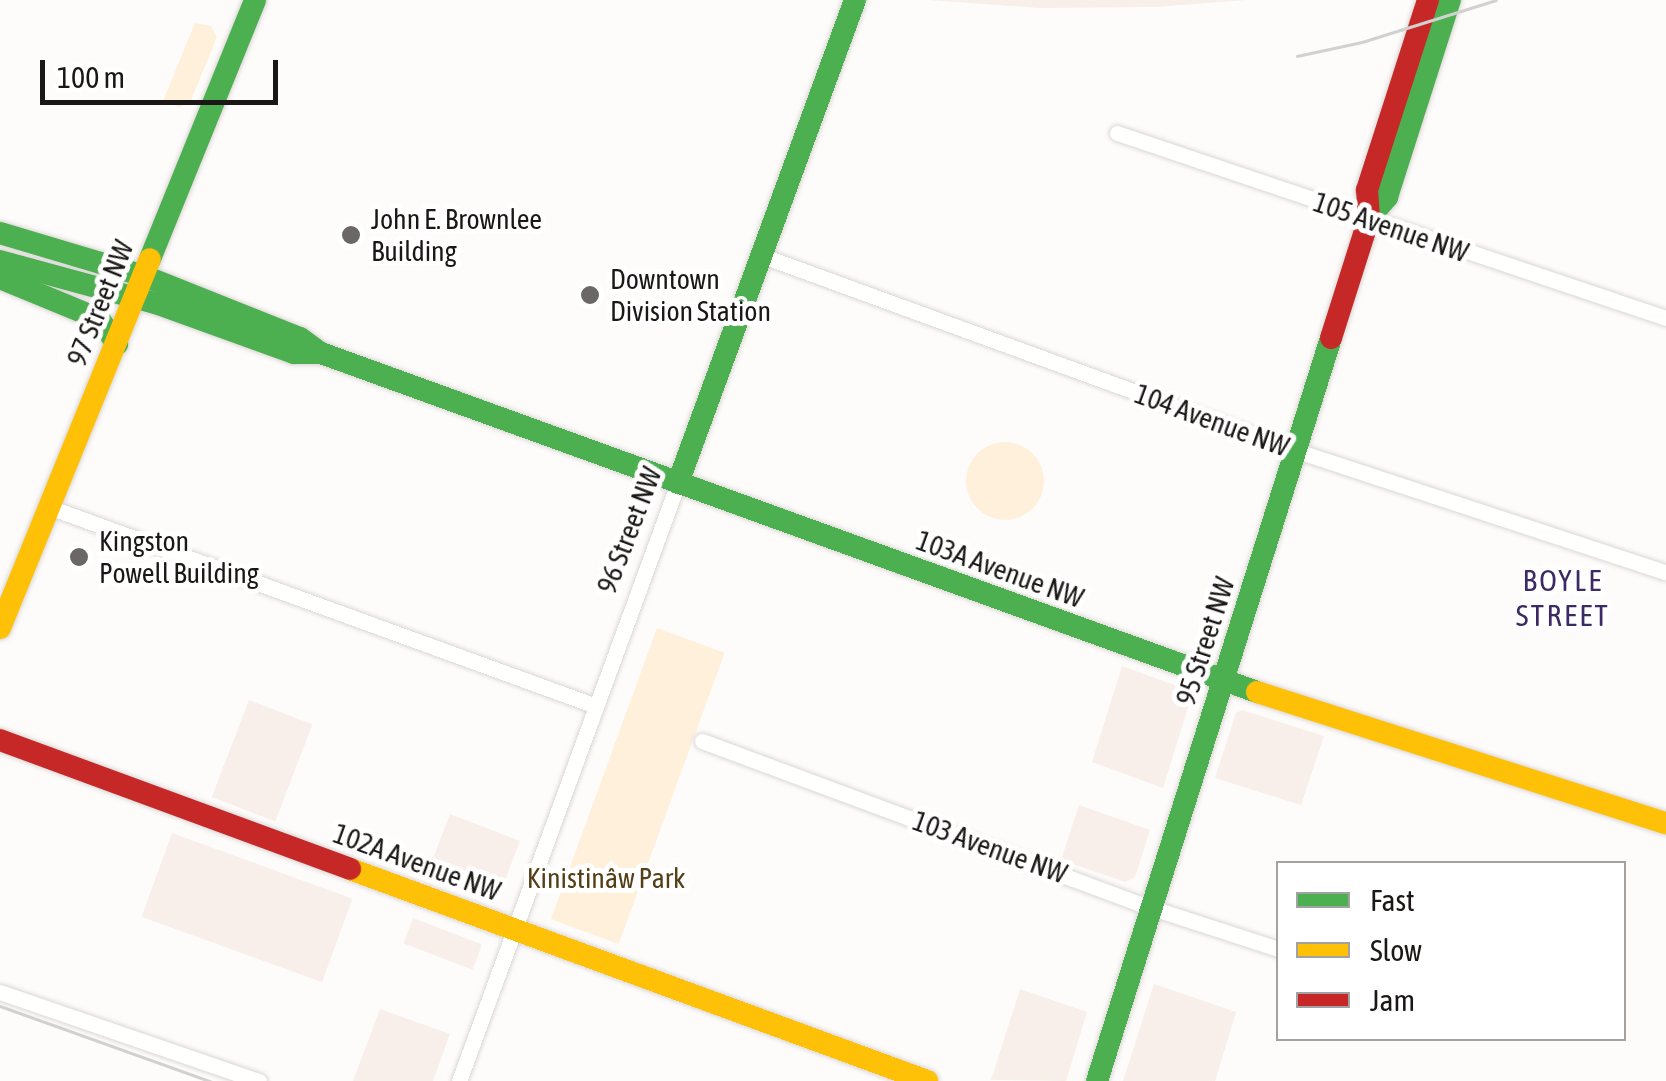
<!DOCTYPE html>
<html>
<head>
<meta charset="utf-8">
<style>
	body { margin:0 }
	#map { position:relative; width:1666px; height:1081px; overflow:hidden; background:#fefcfa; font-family:"Asap Condensed",sans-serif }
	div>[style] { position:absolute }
	.built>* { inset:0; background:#f8eeea; transform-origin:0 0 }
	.green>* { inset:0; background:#fef0db; transform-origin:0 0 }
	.round { border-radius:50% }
	.roads { filter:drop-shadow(0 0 2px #dad7d6) drop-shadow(0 0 2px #dad7d6) }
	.street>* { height:15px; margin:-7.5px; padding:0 7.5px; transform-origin:7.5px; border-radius:7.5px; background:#fffffe }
	.fast>* { height:22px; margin:-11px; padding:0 11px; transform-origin:11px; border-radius:11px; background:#4caf50 }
	.slow>* { height:22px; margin:-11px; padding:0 11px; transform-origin:11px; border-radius:11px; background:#ffc107 }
	.jam>* { height:22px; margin:-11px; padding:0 11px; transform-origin:11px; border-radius:11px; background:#c62828 }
	.tram>* { height:2.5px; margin:-1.25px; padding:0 1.25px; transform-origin:1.25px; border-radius:1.25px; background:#d1d1d0 }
	.dots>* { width:28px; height:28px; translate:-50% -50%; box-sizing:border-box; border:5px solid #fff; border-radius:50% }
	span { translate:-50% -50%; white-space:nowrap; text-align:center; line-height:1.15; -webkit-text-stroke:10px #fff; paint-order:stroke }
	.poi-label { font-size:28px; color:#1a1716 }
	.left { translate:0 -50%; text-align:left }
	.street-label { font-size:28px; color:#1a1716 }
	.park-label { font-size:28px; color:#553f17 }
	.neighbourhood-label { font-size:30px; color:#3d2a65; letter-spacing:2.5px }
	.legend { position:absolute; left:1276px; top:861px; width:350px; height:180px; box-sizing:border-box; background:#fff; border:2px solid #a3a2a2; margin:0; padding:12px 18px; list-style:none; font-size:30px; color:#1a1716 }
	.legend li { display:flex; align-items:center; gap:20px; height:50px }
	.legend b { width:50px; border:2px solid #a3a2a2 }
	.scale { position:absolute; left:40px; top:60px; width:238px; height:45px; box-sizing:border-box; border:5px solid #1a1716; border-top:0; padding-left:12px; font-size:30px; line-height:35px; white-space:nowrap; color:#1a1716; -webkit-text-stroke:8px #fff; paint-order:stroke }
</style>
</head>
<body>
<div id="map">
	<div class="built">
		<i style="clip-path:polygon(928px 0,1247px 0,1155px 7px,1039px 8px)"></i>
		<i style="clip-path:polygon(1122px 666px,1185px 689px,1190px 701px,1163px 788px,1092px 762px)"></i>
		<i style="left:249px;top:700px;width:68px;height:104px;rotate:21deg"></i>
		<i style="clip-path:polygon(1242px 710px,1324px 736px,1301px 805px,1215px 778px,1236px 713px)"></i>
		<i style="clip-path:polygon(1079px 805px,1150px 830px,1135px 877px,1125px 882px,1061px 860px)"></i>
		<i style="left:450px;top:814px;width:75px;height:64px;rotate:21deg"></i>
		<i style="left:172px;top:833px;width:192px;height:89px;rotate:20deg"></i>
		<i style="left:413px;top:918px;width:74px;height:27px;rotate:21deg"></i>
		<i style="clip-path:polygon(1154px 984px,1236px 1012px,1215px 1081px,1123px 1081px)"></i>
		<i style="clip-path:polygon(1020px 989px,1087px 1012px,1066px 1081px,991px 1080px)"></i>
		<i style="clip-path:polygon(380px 1009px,450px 1034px,433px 1081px,353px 1081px)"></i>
	</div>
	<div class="green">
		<i style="clip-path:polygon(195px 23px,211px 26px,217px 37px,190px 103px,179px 107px,163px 101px)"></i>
		<i class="round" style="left:966px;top:442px;width:78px;height:78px"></i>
		<i style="left:657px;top:628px;width:72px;height:310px;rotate:20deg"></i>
	</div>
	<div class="roads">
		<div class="street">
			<i style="left:1117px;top:133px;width:579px;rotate:18.62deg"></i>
			<i style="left:763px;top:256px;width:568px;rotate:20.06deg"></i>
			<i style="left:1297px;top:451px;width:388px;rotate:18.2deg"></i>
			<i style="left:49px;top:507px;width:582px;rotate:19.99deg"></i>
			<i style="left:702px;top:741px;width:480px;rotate:20.4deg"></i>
			<i style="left:1152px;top:908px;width:133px;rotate:18deg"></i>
			<i style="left:0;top:992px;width:274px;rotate:19deg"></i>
			<i style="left:459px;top:1081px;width:637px;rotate:-69.89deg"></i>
		</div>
		<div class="fast">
			<i style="left:1369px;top:218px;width:28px;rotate:-49deg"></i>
			<i style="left:1387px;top:197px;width:207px;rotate:-72.3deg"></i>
			<i style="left:0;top:233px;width:150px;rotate:16.6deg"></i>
			<i style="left:144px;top:276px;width:168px;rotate:21.7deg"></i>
			<i style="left:300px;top:338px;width:26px;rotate:36deg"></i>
			<i style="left:321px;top:353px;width:995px;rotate:19.91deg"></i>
			<i style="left:150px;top:259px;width:279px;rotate:-67.9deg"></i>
			<i style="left:0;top:261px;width:164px;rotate:15.2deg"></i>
			<i style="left:158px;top:304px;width:145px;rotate:19.8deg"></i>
			<i style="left:294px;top:353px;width:27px"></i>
			<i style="left:0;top:278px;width:107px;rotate:22.5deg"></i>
			<i style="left:99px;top:319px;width:31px;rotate:54deg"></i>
			<i style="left:678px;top:483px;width:514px;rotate:-69.87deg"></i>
			<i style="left:1097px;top:1081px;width:779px;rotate:-72.52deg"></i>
		</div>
		<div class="slow">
			<i style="left:0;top:628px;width:398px;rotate:-67.9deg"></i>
			<i style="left:1257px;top:692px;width:429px;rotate:17.8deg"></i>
			<i style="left:350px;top:869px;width:615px;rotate:20.17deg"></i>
		</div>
		<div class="jam">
			<i style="left:1331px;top:338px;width:126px;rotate:-72.4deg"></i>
			<i style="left:1369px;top:218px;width:28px;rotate:-94deg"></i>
			<i style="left:1367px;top:190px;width:200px;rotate:-72.2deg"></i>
			<i style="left:0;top:740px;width:373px;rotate:20.2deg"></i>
		</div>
	</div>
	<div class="tram">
		<i style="left:1297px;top:56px;width:66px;rotate:-12.2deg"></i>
		<i style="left:1362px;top:42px;width:140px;rotate:-17.4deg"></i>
		<i style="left:0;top:1006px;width:223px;rotate:19.7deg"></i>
	</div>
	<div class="dots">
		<i style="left:351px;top:235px;background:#6a6766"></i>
		<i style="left:590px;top:295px;background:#6a6766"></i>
		<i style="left:79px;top:557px;background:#6a6766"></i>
	</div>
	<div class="poi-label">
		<span class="left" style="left:371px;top:235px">John E. Brownlee<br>Building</span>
		<span class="left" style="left:610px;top:295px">Downtown<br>Division Station</span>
		<span class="left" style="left:99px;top:557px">Kingston<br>Powell Building</span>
	</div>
	<div class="street-label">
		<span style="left:1391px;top:227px;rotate:19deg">105 Avenue NW</span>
		<span style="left:100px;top:303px;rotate:-68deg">97 Street NW</span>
		<span style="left:1212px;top:420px;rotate:20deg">104 Avenue NW</span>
		<span style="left:629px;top:530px;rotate:-69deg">96 Street NW</span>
		<span style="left:1000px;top:569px;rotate:20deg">103A Avenue NW</span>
		<span style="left:1205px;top:641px;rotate:-72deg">95 Street NW</span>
		<span style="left:990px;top:847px;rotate:20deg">103 Avenue NW</span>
		<span style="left:417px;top:862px;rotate:20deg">102A Avenue NW</span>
	</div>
	<div class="park-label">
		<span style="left:606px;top:878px">Kinistinâw Park</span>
	</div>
	<div class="neighbourhood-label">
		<span style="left:1563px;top:597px">BOYLE<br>STREET</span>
	</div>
	<ul class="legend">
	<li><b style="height:12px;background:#4caf50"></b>Fast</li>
	<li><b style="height:12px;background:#ffc107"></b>Slow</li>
	<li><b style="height:12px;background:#c62828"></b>Jam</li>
	</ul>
	<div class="scale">100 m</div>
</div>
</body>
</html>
